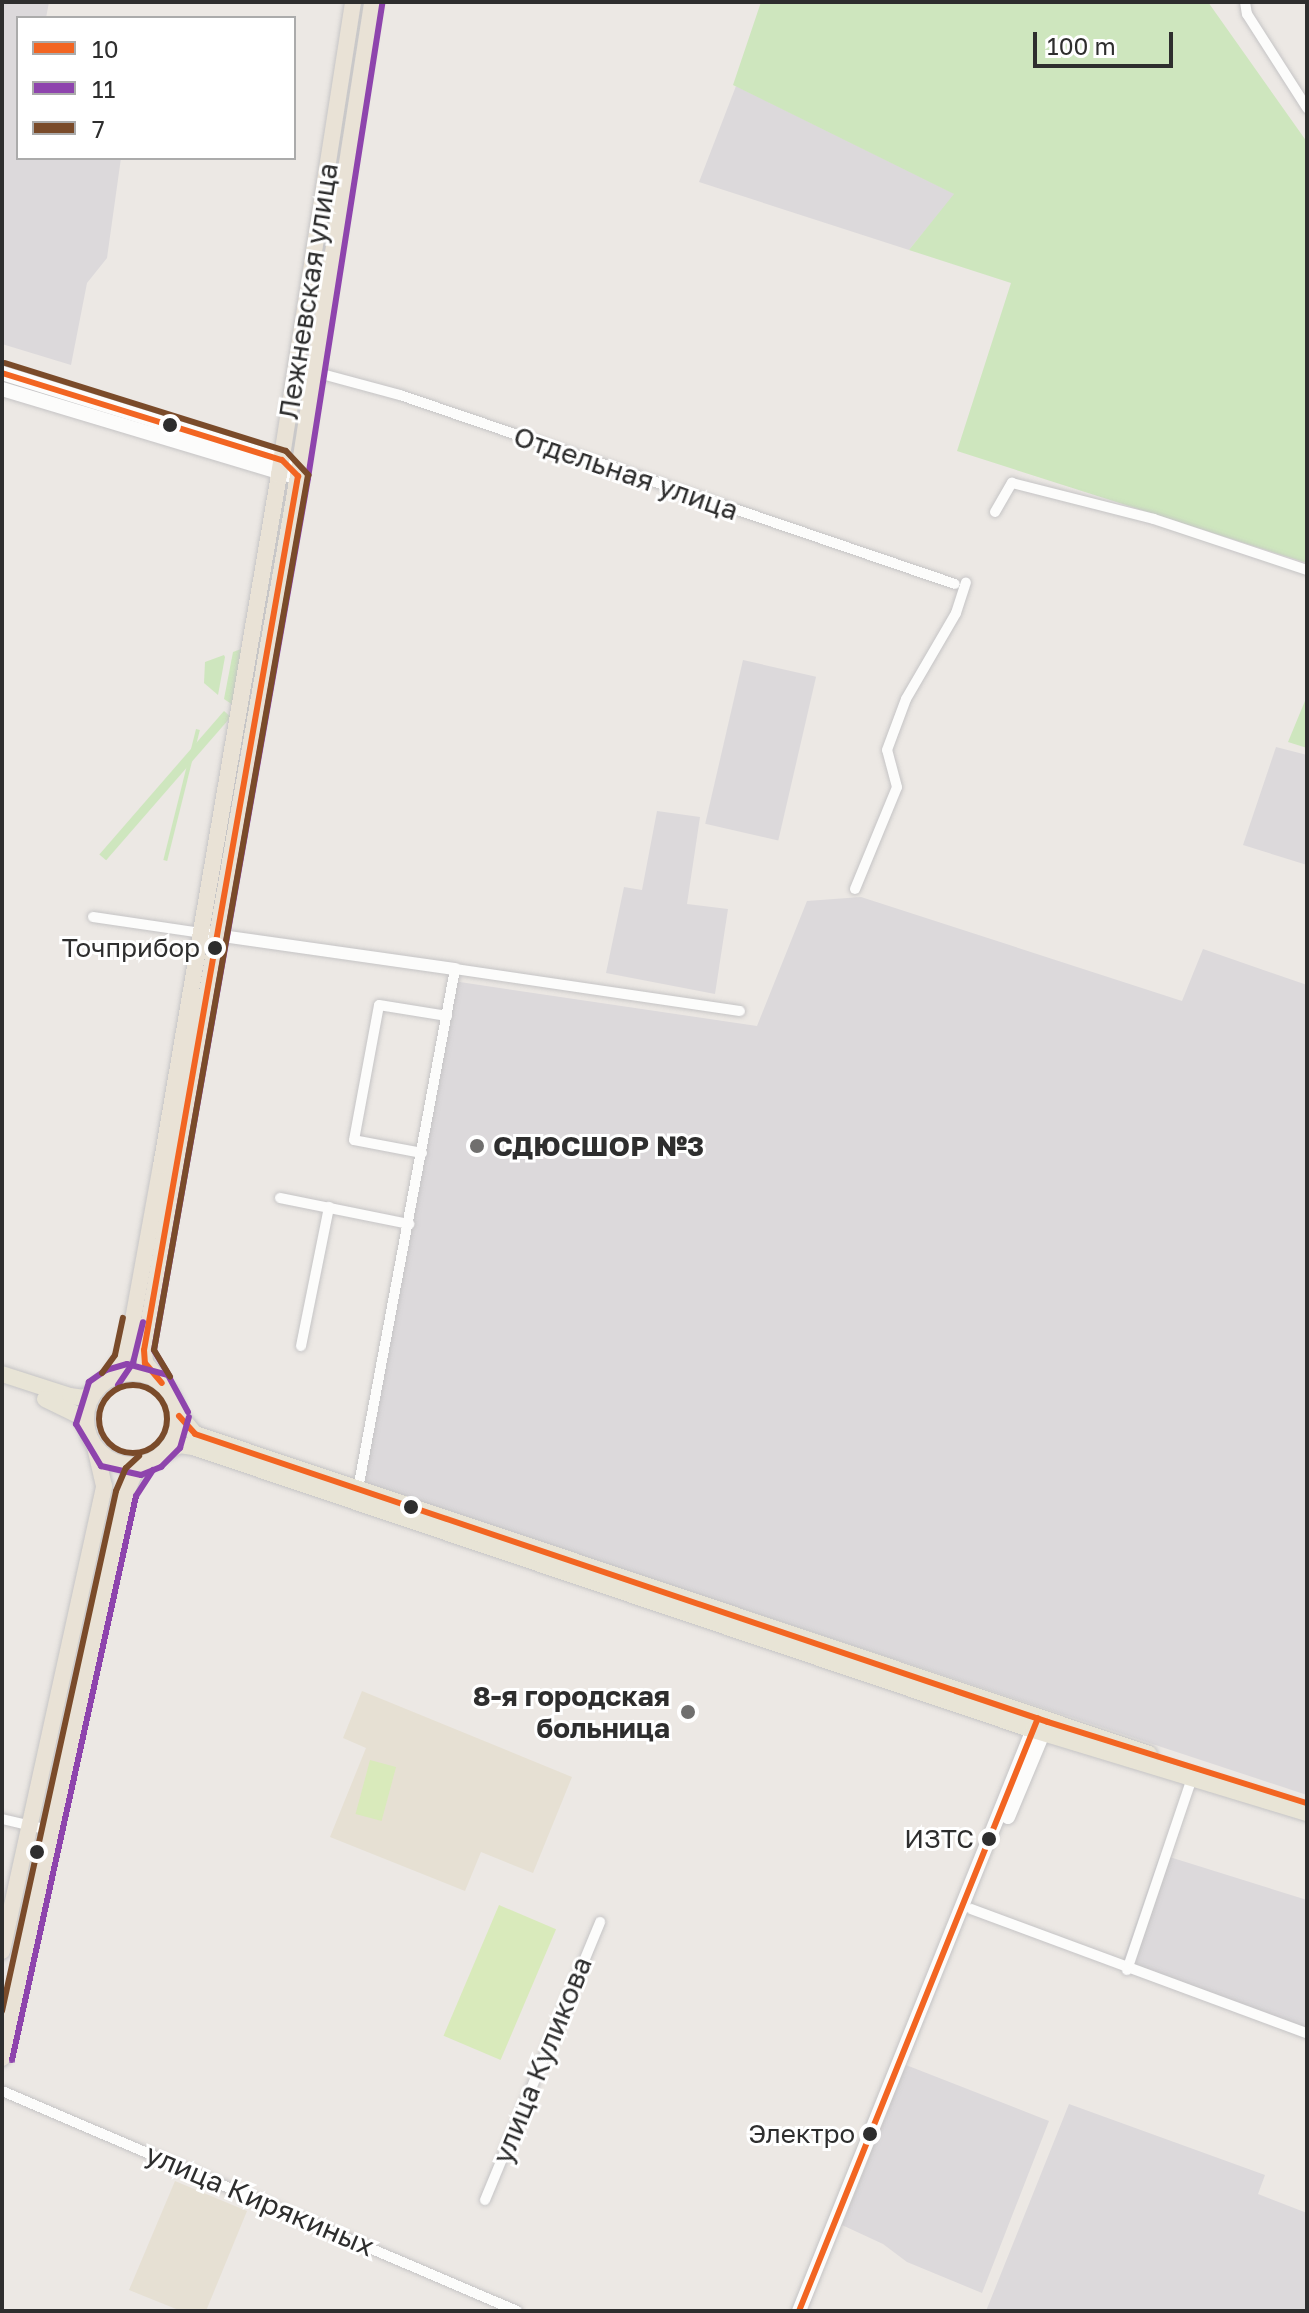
<!DOCTYPE html>
<html>
<head>
<meta charset="utf-8">
<style>
	body { margin:0 }
	#map { position:relative; width:1309px; height:2313px; overflow:hidden; background:#ece8e4; font-family:"Golos Text",sans-serif }
	div>[style] { position:absolute }
	.industrial>* { inset:0; background:#dcd9db; transform-origin:0 0 }
	.education>* { inset:0; background:#e6e0d3 }
	.green>* { inset:0; background:#cee6be; transform-origin:0 0 }
	.pitch>* { inset:0; background:#d9eabb; transform-origin:0 0 }
	.roads { filter:drop-shadow(0 0 2px #c5c4c5) drop-shadow(0 0 2px #c5c4c5) }
	.minor>* { height:10px; margin:-5px; padding:0 5px; transform-origin:5px; border-radius:5px; background:#fcfcfb }
	.tertiary>* { height:12px; margin:-6px; padding:0 6px; transform-origin:6px; border-radius:6px; background:#fcfcfb }
	.secondary>* { height:14px; margin:-7px; padding:0 7px; transform-origin:7px; border-radius:7px; background:#fcfcfb }
	.primary>* { height:16px; margin:-8px; padding:0 8px; transform-origin:8px; border-radius:8px; background:#e8e4d6 }
	.trunk>* { height:16px; margin:-8px; padding:0 8px; transform-origin:8px; border-radius:8px; background:#e9e2d6 }
	.trunk>.ring { margin:-8px; padding:0; box-sizing:content-box; background:none; border:16px solid #e9e2d6; border-radius:50% }
	.bus-1>* { height:6px; margin:-3px; padding:0 3px; transform-origin:3px; border-radius:3px; background:#f26522 }
	.bus-2>* { height:6px; margin:-3px; padding:0 3px; transform-origin:3px; border-radius:3px; background:#8e44ad }
	.bus-3>* { height:6px; margin:-3px; padding:0 3px; transform-origin:3px; border-radius:3px; background:#7a4b2a }
	.bus-3>.ring { margin:-3px; padding:0; box-sizing:content-box; background:none; border:6px solid #7a4b2a; border-radius:50% }
	.dots>* { width:22px; height:22px; translate:-50% -50%; box-sizing:border-box; border:4px solid #fff; border-radius:50% }
	span { translate:-50% -50%; white-space:nowrap; text-align:center; line-height:1.15; -webkit-text-stroke:6px #fff; paint-order:stroke }
	.bus-label { font-size:26px; color:#2e2e2e }
	.right { translate:-100% -50%; text-align:right }
	.street-label { font-size:28px; color:#2e2e2e }
	.poi-label { font-size:28px; color:#2e2e2e; font-weight:700 }
	.left { translate:0 -50%; text-align:left }
	.frame { position:absolute; inset:0; border:4px solid #2e2e2e; pointer-events:none }
	.legend { position:absolute; left:16px; top:16px; width:280px; height:144px; box-sizing:border-box; background:#fff; border:2px solid #ababab; margin:0; padding:10px 14px; list-style:none; font-size:24px; color:#2e2e2e }
	.legend li { display:flex; align-items:center; gap:16px; height:40px }
	.legend b { width:40px; border:2px solid #ababab }
	.scale { position:absolute; left:1033px; top:32px; width:140px; height:36px; box-sizing:border-box; border:4px solid #2e2e2e; border-top:0; padding-left:10px; font-size:24px; line-height:28px; white-space:nowrap; color:#2e2e2e; -webkit-text-stroke:6px #fff; paint-order:stroke }
</style>
</head>
<body>
<div id="map">
	<div class="industrial">
		<i style="clip-path:polygon(2px 2px,49px 2px,46px 18px,18px 18px,18px 158px,121px 158px,107px 258px,87px 283px,71px 365px,2px 344px)"></i>
		<i style="clip-path:polygon(736px 86px,955px 194px,909px 250px,699px 182px)"></i>
		<i style="left:743px;top:660px;width:75px;height:168px;rotate:13deg"></i>
		<i style="clip-path:polygon(1276px 747px,1307px 755px,1307px 865px,1243px 845px)"></i>
		<i style="clip-path:polygon(657px 811px,700px 817px,687px 904px,728px 909px,715px 994px,606px 973px,624px 887px,642px 890px)"></i>
		<i style="clip-path:polygon(861px 897px,1182px 1001px,1203px 949px,1307px 985px,1307px 1795px,361px 1483px,453px 981px,757px 1026px,807px 901px)"></i>
		<i style="clip-path:polygon(1160px 1854px,1307px 1900px,1307px 2031px,1121px 1966px)"></i>
		<i style="clip-path:polygon(906px 2065px,1049px 2121px,982px 2293px,907px 2262px,883px 2244px,842px 2225px)"></i>
		<i style="clip-path:polygon(1069px 2104px,1265px 2175px,1258px 2194px,1307px 2213px,1307px 2311px,986px 2311px)"></i>
	</div>
	<div class="education">
		<i style="clip-path:polygon(362px 1691px,572px 1777px,533px 1873px,481px 1852px,465px 1891px,330px 1837px,366px 1748px,343px 1738px)"></i>
		<i style="clip-path:polygon(175px 2181px,247px 2211px,206px 2311px,181px 2311px,129px 2290px)"></i>
	</div>
	<div class="green">
		<i style="clip-path:polygon(761px 2px,1208px 2px,1307px 142px,1307px 563px,957px 451px,1011px 283px,909px 250px,954px 194px,733px 85px)"></i>
		<i style="clip-path:polygon(241px 649px,233px 705px,224px 699px,233px 652px)"></i>
		<i style="clip-path:polygon(224px 655px,225px 657px,218px 695px,204px 683px,205px 662px)"></i>
		<i style="clip-path:polygon(1307px 696px,1307px 748px,1288px 742px)"></i>
		<i style="left:224px;top:711px;width:9px;height:190px;rotate:41deg"></i>
		<i style="left:196px;top:729px;width:4px;height:135px;rotate:14deg"></i>
	</div>
	<div class="pitch">
		<i style="left:370px;top:1760px;width:27px;height:56px;rotate:15deg"></i>
		<i style="left:499px;top:1905px;width:62px;height:142px;rotate:23deg"></i>
	</div>
	<div class="roads">
		<div class="minor">
			<i style="left:1245px;top:2px;width:12px;rotate:81deg"></i>
			<i style="left:1247px;top:14px;width:112px;rotate:57.4deg"></i>
			<i style="left:296px;top:367px;width:108px;rotate:15.1deg"></i>
			<i style="left:400px;top:395px;width:586px;rotate:18.81deg"></i>
			<i style="left:995px;top:512px;width:34px;rotate:-60deg"></i>
			<i style="left:1012px;top:483px;width:146px;rotate:14.2deg"></i>
			<i style="left:1154px;top:519px;width:161px;rotate:18.4deg"></i>
			<i style="left:855px;top:889px;width:110px;rotate:-67.6deg"></i>
			<i style="left:897px;top:787px;width:38px;rotate:-105deg"></i>
			<i style="left:887px;top:750px;width:54px;rotate:-69.6deg"></i>
			<i style="left:906px;top:699px;width:99px;rotate:-59.8deg"></i>
			<i style="left:956px;top:613px;width:32px;rotate:-72deg"></i>
			<i style="left:93px;top:917px;width:109px;rotate:8.4deg"></i>
			<i style="left:422px;top:1153px;width:69px;rotate:-169.2deg"></i>
			<i style="left:354px;top:1140px;width:137px;rotate:-79.5deg"></i>
			<i style="left:379px;top:1005px;width:69px;rotate:9.2deg"></i>
			<i style="left:280px;top:1198px;width:132px;rotate:11.4deg"></i>
			<i style="left:301px;top:1346px;width:142px;rotate:-78.6deg"></i>
			<i style="left:358px;top:1489px;width:529px;rotate:-79.43deg"></i>
			<i style="left:455px;top:969px;width:288px;rotate:8.4deg"></i>
			<i style="left:2px;top:1819px;width:52px;rotate:13.2deg"></i>
			<i style="left:971px;top:1909px;width:358px;rotate:20.3deg"></i>
			<i style="left:1127px;top:1970px;width:203px;rotate:-71.3deg"></i>
			<i style="left:2px;top:2091px;width:560px;rotate:23.13deg"></i>
			<i style="left:485px;top:2200px;width:301px;rotate:-67.5deg"></i>
		</div>
		<div class="tertiary">
			<i style="left:201px;top:933px;width:257px;rotate:8.1deg"></i>
		</div>
		<div class="secondary">
			<i style="left:2px;top:373px;width:293px;rotate:17.3deg"></i>
			<i style="left:282px;top:460px;width:23px;rotate:45deg"></i>
			<i style="left:2px;top:389px;width:300px;rotate:16.7deg"></i>
			<i style="left:1008px;top:1817px;width:99px;rotate:-67.3deg"></i>
			<i style="left:799px;top:2311px;width:635px;rotate:-68.08deg"></i>
		</div>
		<div class="primary">
			<i style="left:2px;top:1374px;width:71px;rotate:17.9deg"></i>
			<i style="left:70px;top:1396px;width:14px;rotate:8deg"></i>
			<i style="left:84px;top:1398px;width:16px;rotate:-35deg"></i>
			<i style="left:45px;top:1399px;width:39px;rotate:26deg"></i>
			<i style="left:80px;top:1416px;width:15px;rotate:62deg"></i>
			<i style="left:179px;top:1415px;width:25px;rotate:50deg"></i>
			<i style="left:195px;top:1434px;width:1006px;rotate:18.54deg"></i>
			<i style="left:159px;top:1456px;width:24px;rotate:-28deg"></i>
			<i style="left:180px;top:1445px;width:13px;rotate:9deg"></i>
			<i style="left:193px;top:1447px;width:886px;rotate:18.62deg"></i>
			<i style="left:1033px;top:1730px;width:286px;rotate:16.9deg"></i>
		</div>
		<div class="trunk">
			<i class="ring" style="left:86px;top:1373px;width:76px;height:76px"></i>
			<i style="left:110px;top:1379px;width:37px;rotate:-61deg"></i>
			<i style="left:128px;top:1347px;width:184px;rotate:-79.7deg"></i>
			<i style="left:161px;top:1166px;width:701px;rotate:-80.31deg"></i>
			<i style="left:279px;top:475px;width:479px;rotate:-81.1deg"></i>
			<i style="left:162px;top:1383px;width:26px;rotate:-130deg"></i>
			<i style="left:145px;top:1363px;width:13px;rotate:-94deg"></i>
			<i style="left:144px;top:1350px;width:887px;rotate:-80.01deg"></i>
			<i style="left:298px;top:476px;width:480px;rotate:-81.1deg"></i>
			<i style="left:2px;top:1951px;width:476px;rotate:-77.6deg"></i>
			<i style="left:104px;top:1486px;width:40px;rotate:-103deg"></i>
			<i style="left:2px;top:2058px;width:578px;rotate:-77.62deg"></i>
			<i style="left:126px;top:1493px;width:21px;rotate:-67deg"></i>
			<i style="left:134px;top:1474px;width:16px;rotate:-43deg"></i>
		</div>
	</div>
	<div class="bus-1">
		<i style="left:2px;top:373px;width:293px;rotate:17.3deg"></i>
		<i style="left:282px;top:460px;width:23px;rotate:45deg"></i>
		<i style="left:298px;top:476px;width:887px;rotate:99.99deg"></i>
		<i style="left:144px;top:1350px;width:13px;rotate:86deg"></i>
		<i style="left:145px;top:1363px;width:26px;rotate:50deg"></i>
		<i style="left:179px;top:1416px;width:24px;rotate:48deg"></i>
		<i style="left:195px;top:1434px;width:900px;rotate:18.66deg"></i>
		<i style="left:1048px;top:1722px;width:271px;rotate:17.4deg"></i>
		<i style="left:799px;top:2311px;width:639px;rotate:-68.05deg"></i>
	</div>
	<div class="bus-2">
		<i style="left:170px;top:1377px;width:31px;rotate:-121deg"></i>
		<i style="left:154px;top:1350px;width:885px;rotate:-79.98deg"></i>
		<i style="left:308px;top:478px;width:480px;rotate:-81.1deg"></i>
		<i style="left:118px;top:1385px;width:27px;rotate:-56deg"></i>
		<i style="left:133px;top:1363px;width:42px;rotate:-76.3deg"></i>
		<i style="left:188px;top:1412px;width:42px;rotate:-118.4deg"></i>
		<i style="left:168px;top:1375px;width:42px;rotate:-165deg"></i>
		<i style="left:127px;top:1364px;width:22px;rotate:164deg"></i>
		<i style="left:106px;top:1370px;width:21px;rotate:145deg"></i>
		<i style="left:89px;top:1382px;width:44px;rotate:107.2deg"></i>
		<i style="left:76px;top:1424px;width:49px;rotate:59.2deg"></i>
		<i style="left:101px;top:1466px;width:41px;rotate:12.7deg"></i>
		<i style="left:141px;top:1475px;width:22px;rotate:-22deg"></i>
		<i style="left:161px;top:1467px;width:27px;rotate:-45deg"></i>
		<i style="left:180px;top:1448px;width:32px;rotate:-74deg"></i>
		<i style="left:12px;top:2060px;width:577px;rotate:-77.6deg"></i>
		<i style="left:136px;top:1496px;width:31px;rotate:-57deg"></i>
	</div>
	<div class="bus-3">
		<i style="left:5px;top:363px;width:294px;rotate:17.4deg"></i>
		<i style="left:286px;top:451px;width:33px;rotate:47deg"></i>
		<i style="left:308px;top:475px;width:888px;rotate:99.98deg"></i>
		<i style="left:154px;top:1350px;width:31px;rotate:59deg"></i>
		<i style="left:102px;top:1373px;width:22px;rotate:-54deg"></i>
		<i style="left:115px;top:1355px;width:38px;rotate:-78deg"></i>
		<i class="ring" style="left:99px;top:1385px;width:62px;height:62px"></i>
		<i style="left:2px;top:2011px;width:532px;rotate:-77.63deg"></i>
		<i style="left:116px;top:1491px;width:25px;rotate:-67deg"></i>
		<i style="left:126px;top:1468px;width:18px;rotate:-43deg"></i>
	</div>
	<div class="dots">
		<i style="left:170px;top:425px;background:#2e2e2e"></i>
		<i style="left:215px;top:948px;background:#2e2e2e"></i>
		<i style="left:477px;top:1146px;background:#706f6e"></i>
		<i style="left:411px;top:1507px;background:#2e2e2e"></i>
		<i style="left:688px;top:1712px;background:#706f6e"></i>
		<i style="left:989px;top:1839px;background:#2e2e2e"></i>
		<i style="left:37px;top:1852px;background:#2e2e2e"></i>
		<i style="left:870px;top:2134px;background:#2e2e2e"></i>
	</div>
	<div class="bus-label">
		<span class="right" style="left:200px;top:948px">Точприбор</span>
		<span class="right" style="left:974px;top:1839px">ИЗТС</span>
		<span class="right" style="left:855px;top:2134px">Электро</span>
	</div>
	<div class="street-label">
		<span style="left:308px;top:291px;rotate:-81deg">Лежневская улица</span>
		<span style="left:626px;top:473px;rotate:19deg">Отдельная улица</span>
		<span style="left:542px;top:2060px;rotate:-68deg">улица Куликова</span>
		<span style="left:260px;top:2200px;rotate:23deg">улица Кирякиных</span>
	</div>
	<div class="poi-label">
		<span class="left" style="left:493px;top:1146px">СДЮСШОР №3</span>
		<span class="right" style="left:670px;top:1712px">8-я городская<br>больница</span>
	</div>
	<div class="frame"></div>
	<ul class="legend">
	<li><b style="height:10px;background:#f26522"></b>10</li>
	<li><b style="height:10px;background:#8e44ad"></b>11</li>
	<li><b style="height:10px;background:#7a4b2a"></b>7</li>
	</ul>
	<div class="scale">100 m</div>
</div>
</body>
</html>
